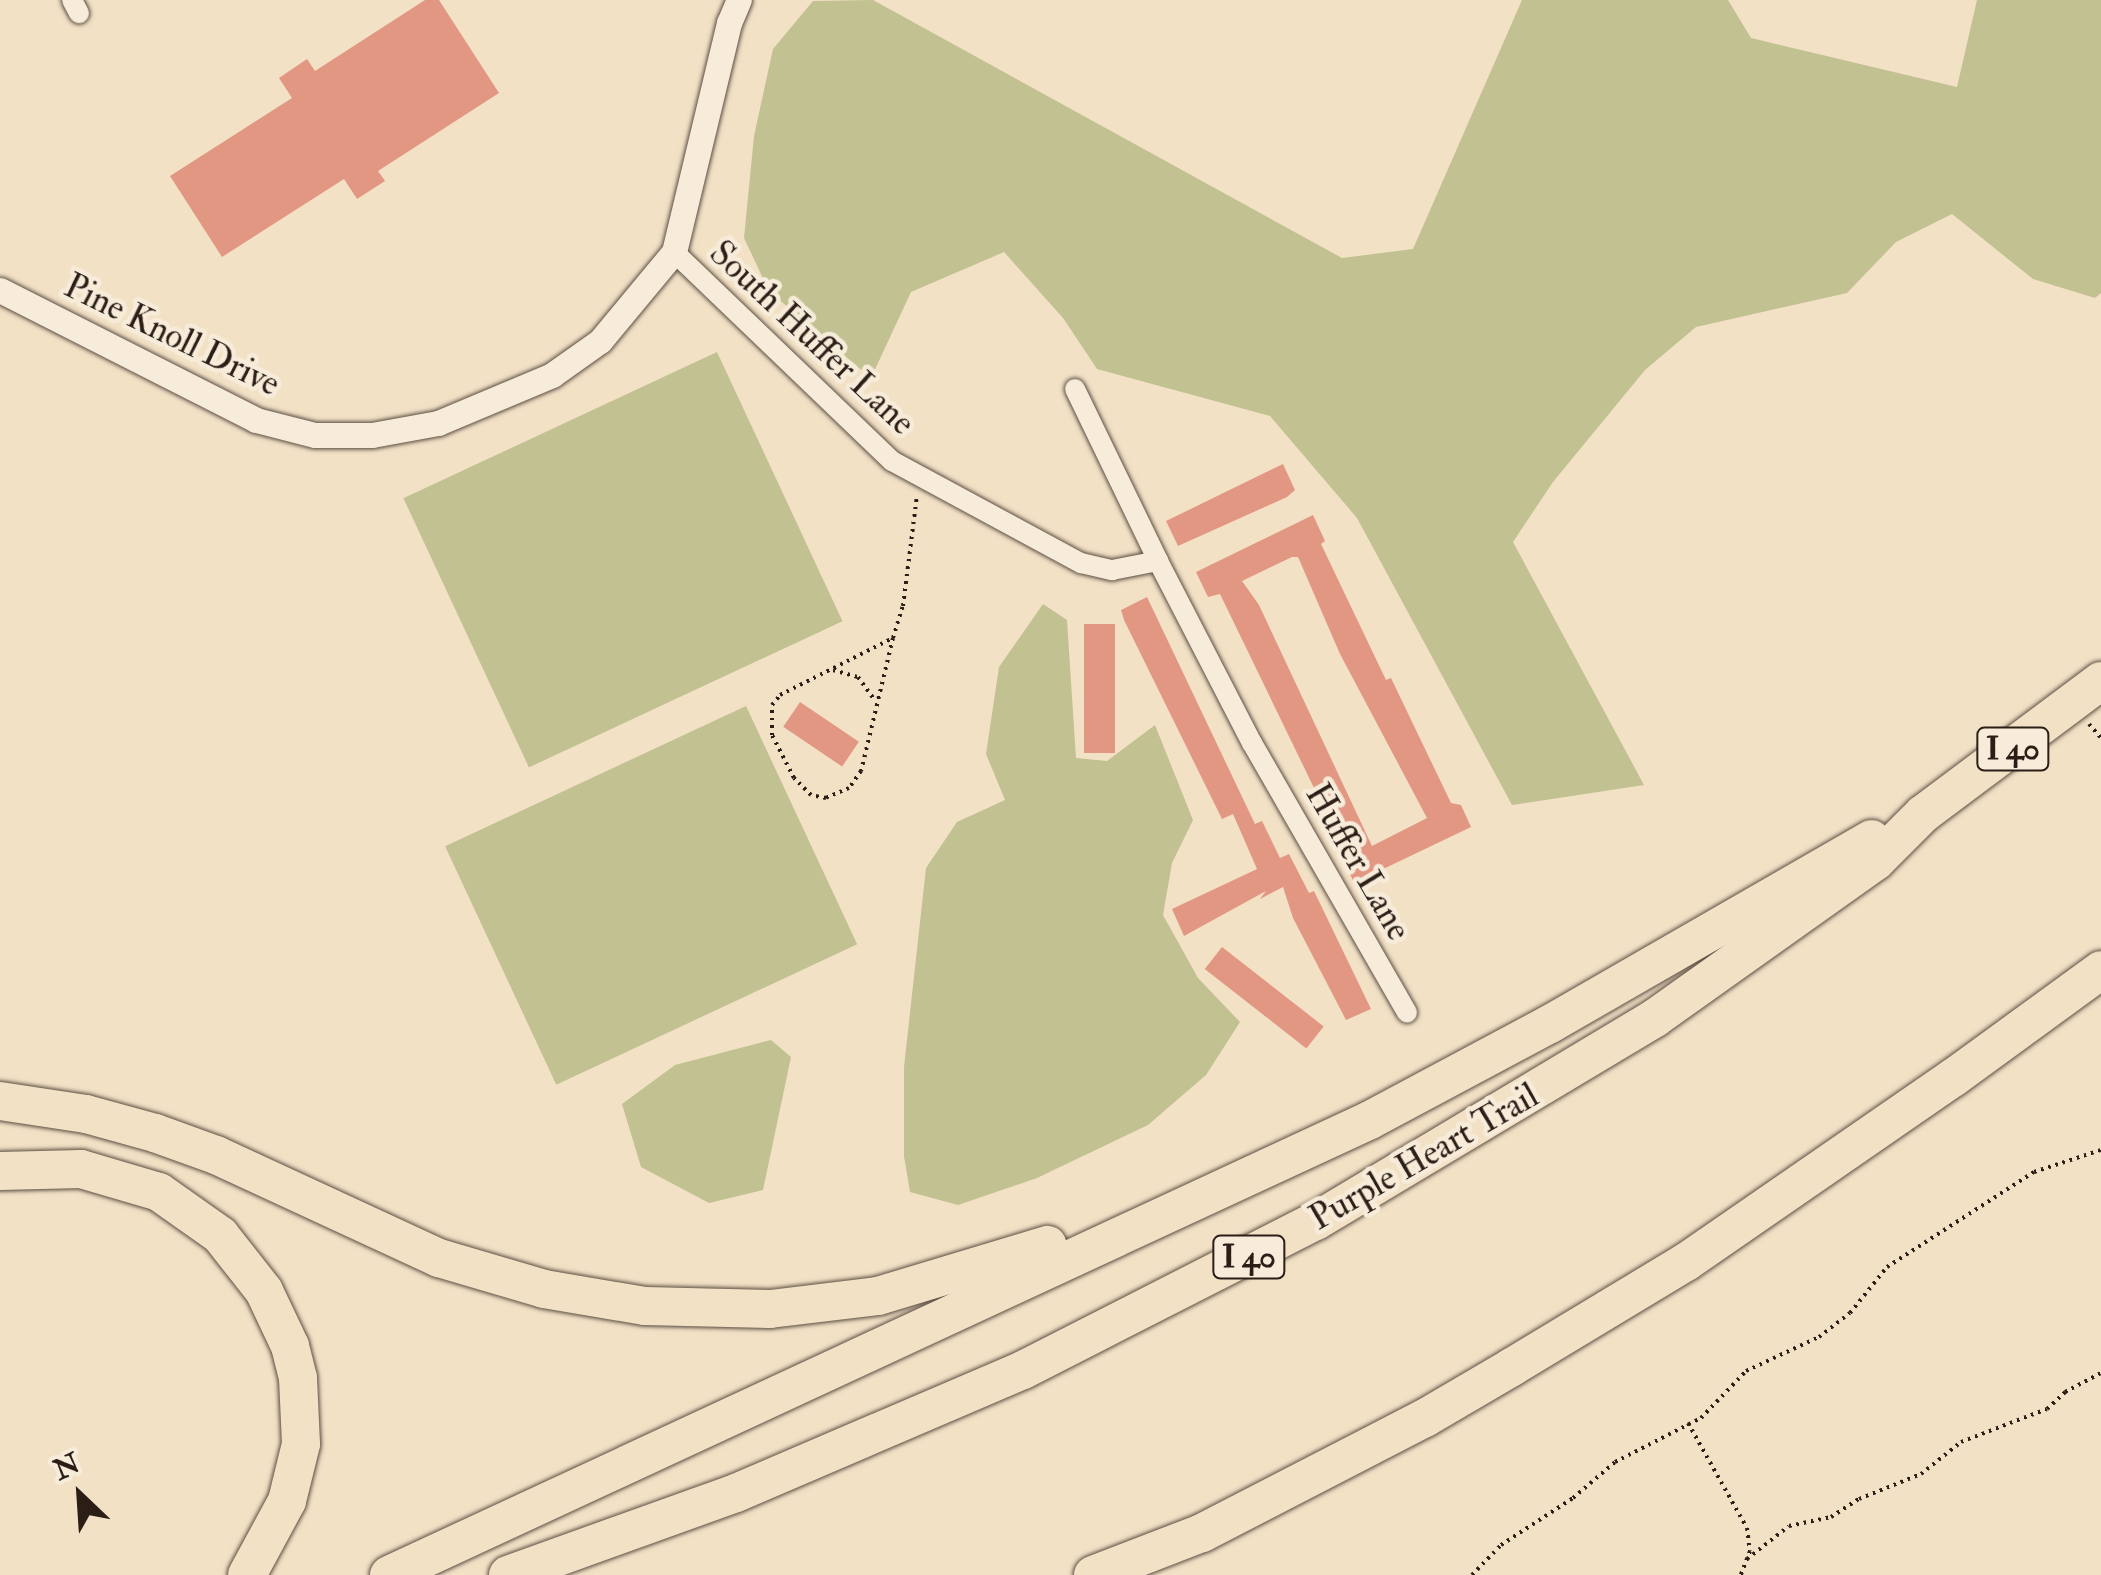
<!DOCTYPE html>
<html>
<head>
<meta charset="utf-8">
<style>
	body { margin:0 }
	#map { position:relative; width:2101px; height:1575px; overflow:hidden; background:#f3e1c6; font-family:"IM FELL Double Pica",serif }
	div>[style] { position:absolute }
	.green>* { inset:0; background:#c1c191; transform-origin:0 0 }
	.building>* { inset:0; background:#e29783; transform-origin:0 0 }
	.path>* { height:4px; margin-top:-2px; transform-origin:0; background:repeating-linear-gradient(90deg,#2a1e17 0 2.5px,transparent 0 7.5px) }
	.roads { filter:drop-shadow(0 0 2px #5c4f43) drop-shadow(0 0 2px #5c4f43) }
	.minor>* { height:20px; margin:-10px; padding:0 10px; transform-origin:10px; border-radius:10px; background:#f7ecda }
	.tertiary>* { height:25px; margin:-12.5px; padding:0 12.5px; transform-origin:12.5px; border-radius:12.5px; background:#f7ecda }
	.motorway>* { height:38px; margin:-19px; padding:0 19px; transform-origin:19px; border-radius:19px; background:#f3e1c6 }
	span { translate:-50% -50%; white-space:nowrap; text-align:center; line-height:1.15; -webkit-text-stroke:9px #f7ecda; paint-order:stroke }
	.shield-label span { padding:2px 8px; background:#f7ecda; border:2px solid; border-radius:8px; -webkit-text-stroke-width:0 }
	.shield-label { font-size:32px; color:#2a1e17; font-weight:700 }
	.street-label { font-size:35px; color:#2a1e17 }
	.north { position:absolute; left:30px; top:1445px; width:100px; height:100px; -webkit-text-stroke:8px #f7ecda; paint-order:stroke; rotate:335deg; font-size:28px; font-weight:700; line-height:40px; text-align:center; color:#2a1e17 }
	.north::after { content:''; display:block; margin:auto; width:35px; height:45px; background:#2a1e17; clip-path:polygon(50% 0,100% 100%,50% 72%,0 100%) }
</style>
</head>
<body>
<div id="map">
	<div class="green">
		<i style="clip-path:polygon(873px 0,1342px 258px,1413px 249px,1522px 0,1728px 0,1751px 38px,1957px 87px,1977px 0,2101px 0,2101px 293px,2095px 298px,2033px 279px,1952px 214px,1896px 242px,1847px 293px,1696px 327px,1645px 370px,1553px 482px,1513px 542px,1644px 785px,1512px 805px,1357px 518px,1270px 416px,1097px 369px,1063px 318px,1004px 252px,911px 292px,871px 378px,769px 291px,744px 238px,754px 136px,773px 49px,813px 1px)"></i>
		<i style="left:717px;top:352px;width:297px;height:346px;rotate:65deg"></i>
		<i style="clip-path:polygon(1043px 604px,1067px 620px,1076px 758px,1107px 761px,1155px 725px,1193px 820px,1172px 863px,1163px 915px,1198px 978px,1240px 1022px,1206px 1075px,1148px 1125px,1037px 1178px,958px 1205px,910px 1192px,904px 1156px,904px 1067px,926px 868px,957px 822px,1005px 800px,986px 754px,999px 667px)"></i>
		<i style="left:746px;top:706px;width:263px;height:332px;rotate:65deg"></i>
		<i style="clip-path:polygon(771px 1040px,791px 1057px,763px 1190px,709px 1203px,641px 1167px,622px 1104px,675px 1065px)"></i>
	</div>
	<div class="building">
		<i style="clip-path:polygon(425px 0,439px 0,499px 93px,378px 171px,385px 181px,357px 199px,344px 179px,222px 257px,170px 176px,292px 98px,279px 78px,307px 59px,315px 71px)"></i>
		<i style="clip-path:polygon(1283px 464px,1295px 490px,1287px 497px,1178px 546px,1166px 521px)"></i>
		<i style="clip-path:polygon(evenodd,1313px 515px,1325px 541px,1321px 544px,1386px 680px,1391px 678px,1451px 803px,1461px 805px,1471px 827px,1354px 883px,1344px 860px,1346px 854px,1220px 594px,1208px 597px,1196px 572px,1313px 515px,1292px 557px,1298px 557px,1340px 654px,1427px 818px,1372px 846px,1259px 605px,1242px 581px,1292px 557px)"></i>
		<i style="clip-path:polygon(1147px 597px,1255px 824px,1262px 821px,1280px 858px,1289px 854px,1309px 893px,1314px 891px,1371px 1009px,1346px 1020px,1293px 918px,1283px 887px,1260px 899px,1266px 891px,1184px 936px,1172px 909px,1257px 869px,1233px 814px,1222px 819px,1124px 620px,1121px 610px)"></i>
		<i style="left:1084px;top:624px;width:31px;height:129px"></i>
		<i style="left:800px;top:702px;width:71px;height:30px;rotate:34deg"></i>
		<i style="left:1222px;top:947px;width:129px;height:28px;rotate:38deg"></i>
	</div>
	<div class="path">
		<i style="left:893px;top:638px;width:137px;rotate:103.5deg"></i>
		<i style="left:861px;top:771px;width:21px;rotate:125deg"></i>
		<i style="left:849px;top:788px;width:25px;rotate:157deg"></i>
		<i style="left:826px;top:798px;width:15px;rotate:-169deg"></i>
		<i style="left:811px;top:795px;width:24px;rotate:-135deg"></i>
		<i style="left:794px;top:778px;width:48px;rotate:-117.1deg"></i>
		<i style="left:772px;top:735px;width:30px;rotate:-90deg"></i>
		<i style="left:772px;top:705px;width:13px;rotate:-51deg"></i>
		<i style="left:780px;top:695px;width:127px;rotate:-26.8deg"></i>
		<i style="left:893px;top:638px;width:34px;rotate:-73deg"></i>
		<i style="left:903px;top:606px;width:112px;rotate:-82.8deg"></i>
		<i style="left:833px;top:670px;width:26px;rotate:16deg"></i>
		<i style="left:858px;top:677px;width:29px;rotate:54deg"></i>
		<i style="left:2089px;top:724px;width:18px;rotate:49deg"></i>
		<i style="left:1688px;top:1423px;width:120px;rotate:60.7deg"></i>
		<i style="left:1747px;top:1528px;width:23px;rotate:83deg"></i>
		<i style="left:1750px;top:1551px;width:26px;rotate:111deg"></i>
		<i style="left:1747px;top:1559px;width:53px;rotate:-38.2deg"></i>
		<i style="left:1789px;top:1526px;width:43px;rotate:-12.1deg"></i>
		<i style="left:1831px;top:1517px;width:33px;rotate:-33deg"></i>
		<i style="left:1859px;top:1499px;width:67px;rotate:-22deg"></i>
		<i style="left:1921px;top:1474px;width:51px;rotate:-38.7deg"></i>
		<i style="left:1961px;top:1442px;width:92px;rotate:-21deg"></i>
		<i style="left:2047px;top:1409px;width:25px;rotate:-43deg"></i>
		<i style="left:2065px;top:1392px;width:41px;rotate:-27.8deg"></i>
		<i style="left:1472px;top:1575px;width:42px;rotate:-46deg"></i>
		<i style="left:1501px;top:1545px;width:86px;rotate:-33.1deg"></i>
		<i style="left:1573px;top:1498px;width:55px;rotate:-40.6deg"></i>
		<i style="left:1615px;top:1462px;width:97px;rotate:-27.1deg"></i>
		<i style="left:1701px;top:1418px;width:65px;rotate:-46.2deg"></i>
		<i style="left:1746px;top:1371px;width:81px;rotate:-25deg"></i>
		<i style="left:1819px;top:1337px;width:39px;rotate:-38deg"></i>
		<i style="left:1850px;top:1313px;width:59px;rotate:-51.2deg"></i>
		<i style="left:1887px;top:1267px;width:175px;rotate:-32.9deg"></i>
		<i style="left:2034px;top:1172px;width:71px;rotate:-18.2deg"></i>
	</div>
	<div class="roads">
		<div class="minor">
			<i style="left:72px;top:0;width:15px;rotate:62deg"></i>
			<i style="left:674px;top:252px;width:302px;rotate:43.8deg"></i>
			<i style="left:892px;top:461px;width:215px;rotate:28.4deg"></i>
			<i style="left:1081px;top:563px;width:32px;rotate:13deg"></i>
			<i style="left:1112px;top:570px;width:47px;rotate:-11.1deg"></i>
			<i style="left:1158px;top:561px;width:205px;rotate:62.7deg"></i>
			<i style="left:1252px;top:743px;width:311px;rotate:60.1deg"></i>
			<i style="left:1075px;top:389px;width:191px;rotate:64.2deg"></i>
		</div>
		<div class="tertiary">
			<i style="left:0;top:290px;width:287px;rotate:26.9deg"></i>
			<i style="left:256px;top:420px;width:61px;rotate:14.3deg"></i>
			<i style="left:315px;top:435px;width:57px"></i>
			<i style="left:372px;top:435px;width:67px;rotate:-10.3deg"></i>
			<i style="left:438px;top:423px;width:124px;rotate:-22.8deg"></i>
			<i style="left:552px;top:375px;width:59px;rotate:-35.3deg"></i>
			<i style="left:600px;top:341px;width:116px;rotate:-50.3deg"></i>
			<i style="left:674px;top:252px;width:236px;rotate:-76.5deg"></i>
			<i style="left:729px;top:23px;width:25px;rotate:-67deg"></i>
		</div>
		<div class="motorway">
			<i style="left:0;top:1101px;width:87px;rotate:8.6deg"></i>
			<i style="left:86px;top:1114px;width:72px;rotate:15.4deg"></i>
			<i style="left:155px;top:1133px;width:65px;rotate:19.8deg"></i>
			<i style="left:216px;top:1155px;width:246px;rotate:24.8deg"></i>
			<i style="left:439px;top:1258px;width:109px;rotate:16.4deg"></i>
			<i style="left:544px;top:1289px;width:102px;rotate:9.6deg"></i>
			<i style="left:645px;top:1306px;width:125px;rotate:1.4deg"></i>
			<i style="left:770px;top:1309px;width:109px;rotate:-6.9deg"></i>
			<i style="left:878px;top:1296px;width:177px;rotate:-16.8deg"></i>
			<i style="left:0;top:1171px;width:81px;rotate:-1.4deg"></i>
			<i style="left:81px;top:1169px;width:81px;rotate:16.4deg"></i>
			<i style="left:159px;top:1192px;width:75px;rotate:35.2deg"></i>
			<i style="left:220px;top:1235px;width:71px;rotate:51.8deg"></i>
			<i style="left:264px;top:1291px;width:61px;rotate:64.7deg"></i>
			<i style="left:290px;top:1346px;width:33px;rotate:76deg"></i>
			<i style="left:298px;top:1378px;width:66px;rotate:87.4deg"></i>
			<i style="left:301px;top:1444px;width:59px;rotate:103.8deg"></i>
			<i style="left:287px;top:1501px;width:84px;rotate:118.4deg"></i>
			<i style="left:389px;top:1575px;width:1081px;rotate:-24.88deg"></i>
			<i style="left:1370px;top:1120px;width:204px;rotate:-28.1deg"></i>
			<i style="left:1550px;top:1024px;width:371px;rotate:-29.9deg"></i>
			<i style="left:508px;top:1575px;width:242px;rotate:-19.8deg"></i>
			<i style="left:736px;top:1493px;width:312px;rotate:-23.2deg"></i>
			<i style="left:1023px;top:1370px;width:329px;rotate:-27deg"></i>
			<i style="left:1316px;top:1221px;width:395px;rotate:-30.9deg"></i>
			<i style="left:1655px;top:1018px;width:271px;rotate:-35.4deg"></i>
			<i style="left:1876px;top:861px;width:66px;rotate:-45deg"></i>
			<i style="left:1923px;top:814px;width:222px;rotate:-36.8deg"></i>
			<i style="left:1093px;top:1575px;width:117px;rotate:-21.1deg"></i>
			<i style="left:1202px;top:1533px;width:251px;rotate:-27.3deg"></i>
			<i style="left:1425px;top:1418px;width:101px;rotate:-30.4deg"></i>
			<i style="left:1512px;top:1367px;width:203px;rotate:-31.1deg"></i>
			<i style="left:1686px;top:1262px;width:324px;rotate:-34.6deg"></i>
			<i style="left:1953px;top:1078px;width:183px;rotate:-36.1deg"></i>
		</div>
	</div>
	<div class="shield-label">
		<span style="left:2013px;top:749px">I 40</span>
		<span style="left:1249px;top:1257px">I 40</span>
	</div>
	<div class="street-label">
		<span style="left:172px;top:335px;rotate:26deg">Pine Knoll Drive</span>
		<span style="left:812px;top:338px;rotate:43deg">South Huffer Lane</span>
		<span style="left:1358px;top:862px;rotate:60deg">Huffer Lane</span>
		<span style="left:1424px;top:1157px;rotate:-30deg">Purple Heart Trail</span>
	</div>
	<div class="north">N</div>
</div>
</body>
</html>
